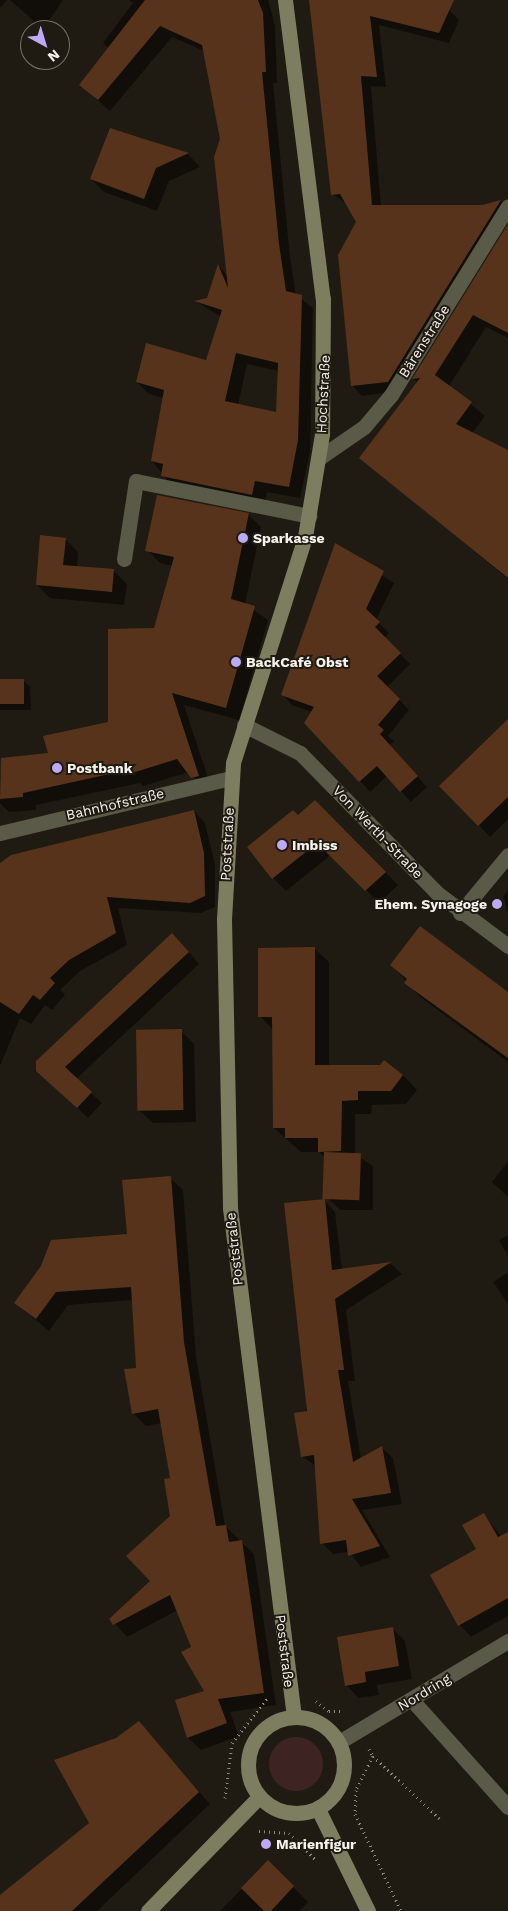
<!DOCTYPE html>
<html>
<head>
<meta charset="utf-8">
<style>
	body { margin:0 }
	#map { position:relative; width:508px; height:1911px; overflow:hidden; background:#201b12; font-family:"Work Sans",sans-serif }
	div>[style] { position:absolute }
	.green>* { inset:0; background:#3d2422 }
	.round { border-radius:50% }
	.shadow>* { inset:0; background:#0007 }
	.building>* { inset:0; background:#57331b; transform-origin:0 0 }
	.path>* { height:3px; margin-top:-1.5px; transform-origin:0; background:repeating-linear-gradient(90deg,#8e8982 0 1px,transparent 0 5px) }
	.lane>* { height:15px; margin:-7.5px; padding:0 7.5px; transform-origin:7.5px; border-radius:7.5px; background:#5a5a48 }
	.street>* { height:15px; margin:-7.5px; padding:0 7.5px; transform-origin:7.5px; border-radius:7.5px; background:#5a5a48 }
	.secondary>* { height:15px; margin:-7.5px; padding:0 7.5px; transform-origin:7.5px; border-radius:7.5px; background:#7d7e60 }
	.secondary>.ring { margin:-7.5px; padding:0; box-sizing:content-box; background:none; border:15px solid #7d7e60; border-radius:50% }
	.dots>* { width:14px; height:14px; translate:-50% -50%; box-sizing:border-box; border:2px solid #201b12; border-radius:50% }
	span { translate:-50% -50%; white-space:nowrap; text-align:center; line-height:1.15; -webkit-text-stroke:4px #201b12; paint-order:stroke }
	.street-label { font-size:14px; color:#f6f2ec }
	.poi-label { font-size:14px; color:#f6f2ec; font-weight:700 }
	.left { translate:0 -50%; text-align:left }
	.right { translate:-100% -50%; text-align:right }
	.north { position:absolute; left:20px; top:20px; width:50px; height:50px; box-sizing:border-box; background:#201b12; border:1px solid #767169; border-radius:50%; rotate:141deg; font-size:14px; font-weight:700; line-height:20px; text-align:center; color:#f6f2ec }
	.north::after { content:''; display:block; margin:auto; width:18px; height:22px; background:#bea9f4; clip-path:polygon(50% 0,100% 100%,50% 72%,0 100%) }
</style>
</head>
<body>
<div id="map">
	<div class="green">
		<i class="round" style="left:269px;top:1737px;width:54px;height:54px"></i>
	</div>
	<div class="shadow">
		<i style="clip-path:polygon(0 0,7px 0,0 8px)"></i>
		<i style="clip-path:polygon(10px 0,63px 0,43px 29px)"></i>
		<i style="clip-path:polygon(evenodd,129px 0,268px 0,275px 26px,277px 83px,273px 83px,290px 257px,296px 295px,313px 308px,310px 452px,300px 498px,267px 492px,264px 506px,174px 488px,152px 461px,164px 398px,149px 394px,137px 382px,207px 362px,221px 317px,197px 302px,208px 299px,219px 266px,228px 276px,222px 139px,204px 51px,172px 37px,110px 111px,81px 85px,109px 49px,103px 43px,133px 3px,129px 0,247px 364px,279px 371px,277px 414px,238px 405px,247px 364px)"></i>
		<i style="clip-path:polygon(311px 0,418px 0,449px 10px,459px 20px,449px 43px,379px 25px,386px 87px,371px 86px,381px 206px,482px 206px,501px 201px,508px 208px,399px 391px,362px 396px,352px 385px,357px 222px,347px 204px,332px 194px)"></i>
		<i style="clip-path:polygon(111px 130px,188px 154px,200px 167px,169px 181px,157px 211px,104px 192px,91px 179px)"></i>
		<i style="clip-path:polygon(508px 262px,508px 338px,486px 327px,449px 386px,485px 416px,472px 433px,508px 453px,508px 579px,361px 458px,418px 383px,414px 379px)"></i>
		<i style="clip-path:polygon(248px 514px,261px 527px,245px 604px,268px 620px,239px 720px,184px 705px,212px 789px,206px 790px,189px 772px,143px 786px,140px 783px,36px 805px,36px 810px,9px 812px,0 803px,0 773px,49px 754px,109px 723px,155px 629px,173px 566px,160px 563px,147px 550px)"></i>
		<i style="clip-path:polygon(65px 539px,78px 552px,77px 567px,113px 570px,127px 584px,124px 605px,50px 598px,37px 585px)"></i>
		<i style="clip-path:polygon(335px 544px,394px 583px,376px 620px,389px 633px,384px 638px,410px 664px,387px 687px,409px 710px,388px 736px,394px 741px,390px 745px,427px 787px,411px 802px,387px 776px,370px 792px,306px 722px,312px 712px,292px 705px,282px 694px)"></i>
		<i style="clip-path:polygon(0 680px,23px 680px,30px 687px,31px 710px,0 710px)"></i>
		<i style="clip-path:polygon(508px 720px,508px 819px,490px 837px,479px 825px)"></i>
		<i style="clip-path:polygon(315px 802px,398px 885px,379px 903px,331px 855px,286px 891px,273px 878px,298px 816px)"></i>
		<i style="clip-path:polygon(194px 811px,205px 823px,215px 865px,215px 907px,201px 913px,118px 908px,127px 945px,80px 971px,60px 990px,65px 995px,52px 1010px,45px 1005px,31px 1024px,20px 1018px,0 1066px,0 863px,11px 856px)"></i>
		<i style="clip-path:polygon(508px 890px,508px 913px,503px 896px)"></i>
		<i style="clip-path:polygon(183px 946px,199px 964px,76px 1079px,102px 1103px,88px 1118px,49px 1082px)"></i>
		<i style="clip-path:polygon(314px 948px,329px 962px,329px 1066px,403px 1075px,417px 1090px,406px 1104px,372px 1105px,371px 1114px,355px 1114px,355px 1154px,373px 1166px,373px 1210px,340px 1210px,328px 1198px,325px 1158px,319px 1152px,301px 1152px,274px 1128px,273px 1030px,260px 1016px)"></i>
		<i style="clip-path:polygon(392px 965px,508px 997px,508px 1062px,419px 996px)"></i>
		<i style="clip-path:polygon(181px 1031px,194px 1044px,196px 1122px,153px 1123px,139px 1110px)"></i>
		<i style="clip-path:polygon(508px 1161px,508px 1197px,492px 1182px)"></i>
		<i style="clip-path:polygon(170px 1178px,183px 1190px,196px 1356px,225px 1526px,254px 1554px,276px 1705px,230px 1712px,239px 1736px,201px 1750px,188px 1738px,176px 1701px,206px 1692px,178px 1610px,127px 1637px,111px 1619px,152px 1581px,172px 1517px,171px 1479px,162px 1423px,146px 1426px,133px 1413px,138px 1369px,133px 1300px,68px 1305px,49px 1331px,15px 1303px,128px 1235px)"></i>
		<i style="clip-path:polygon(324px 1200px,335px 1212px,342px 1270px,391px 1264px,402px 1274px,346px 1310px,355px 1381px,348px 1381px,361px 1459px,381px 1447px,393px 1458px,402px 1504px,362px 1510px,390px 1557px,361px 1567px,349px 1552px,333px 1554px,322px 1543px,317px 1467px,302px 1456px)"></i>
		<i style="clip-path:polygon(508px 1235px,508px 1256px,499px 1240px)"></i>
		<i style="clip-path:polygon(508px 1272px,508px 1304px,493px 1282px)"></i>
		<i style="clip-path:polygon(483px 1514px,502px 1537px,508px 1533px,508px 1616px,471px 1637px,460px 1625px)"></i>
		<i style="clip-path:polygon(392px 1628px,405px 1641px,412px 1679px,377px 1685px,379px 1695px,359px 1698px,346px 1685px)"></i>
		<i style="clip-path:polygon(139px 1722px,210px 1804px,97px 1911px,0 1911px,0 1897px,91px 1824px,117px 1740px)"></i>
		<i style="clip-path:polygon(268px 1862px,308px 1902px,299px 1911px,220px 1911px)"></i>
	</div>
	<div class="building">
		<i style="clip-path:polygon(evenodd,145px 0,258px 0,263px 13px,266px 72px,262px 72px,279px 244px,286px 291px,302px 295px,298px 440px,289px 487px,255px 481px,252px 495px,161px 476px,163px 464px,151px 461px,164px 390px,136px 382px,146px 343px,206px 360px,222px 310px,194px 301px,207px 298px,218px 264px,228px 288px,214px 157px,220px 139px,202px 45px,160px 26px,98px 100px,79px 85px,145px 0,236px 353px,278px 363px,276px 412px,225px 401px,236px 353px)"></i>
		<i style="clip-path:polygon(309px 0,454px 0,439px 33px,370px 16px,377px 77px,361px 76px,372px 205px,482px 205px,501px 200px,388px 382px,351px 386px,338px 255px,356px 222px,340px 194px,331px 195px)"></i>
		<i style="clip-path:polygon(110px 128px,141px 138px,189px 153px,156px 168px,144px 199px,90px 179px)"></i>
		<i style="clip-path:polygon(508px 224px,508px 333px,473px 315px,435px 375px,472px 402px,456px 424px,508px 450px,508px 578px,359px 458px,420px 378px,412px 379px)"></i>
		<i style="clip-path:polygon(157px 495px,249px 513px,231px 599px,255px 606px,226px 708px,172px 693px,199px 776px,191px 778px,177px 759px,129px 774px,128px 770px,23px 793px,23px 797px,0 799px,1px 758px,48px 753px,43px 736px,108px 722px,108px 629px,154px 628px,174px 557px,145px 551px)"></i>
		<i style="clip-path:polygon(40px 535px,66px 538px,63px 565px,114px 569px,112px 592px,36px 585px)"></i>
		<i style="clip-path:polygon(335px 543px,384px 571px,366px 609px,380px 622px,375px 627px,401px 653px,377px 676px,400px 699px,378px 725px,384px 730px,380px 734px,418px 776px,400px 792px,377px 766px,359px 782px,304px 723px,314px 707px,281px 695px)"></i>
		<i style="left:0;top:679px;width:24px;height:25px"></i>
		<i style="clip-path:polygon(508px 719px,508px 797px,478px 826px,439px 786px)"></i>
		<i style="clip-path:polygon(315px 800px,386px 872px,365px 891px,317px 843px,272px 879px,247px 847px,293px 810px,298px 815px)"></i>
		<i style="clip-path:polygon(194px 810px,204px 853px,205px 896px,190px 903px,107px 897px,116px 933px,69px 960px,50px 978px,55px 983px,40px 1000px,33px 995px,19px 1014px,0 1002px,0 863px,11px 855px)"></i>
		<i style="clip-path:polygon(420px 926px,508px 992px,508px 1058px,404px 983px,407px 979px,390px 965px)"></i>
		<i style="clip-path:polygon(172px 933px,189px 952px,65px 1067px,92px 1092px,77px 1108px,36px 1071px,36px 1061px)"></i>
		<i style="clip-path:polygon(315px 947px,315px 1065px,380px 1065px,384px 1060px,403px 1075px,391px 1091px,358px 1091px,358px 1100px,342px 1101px,341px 1151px,318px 1152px,318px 1138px,285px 1138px,285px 1128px,273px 1128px,272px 1017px,258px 1017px,258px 948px)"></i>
		<i style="left:182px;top:1029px;width:81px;height:46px;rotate:89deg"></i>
		<i style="left:324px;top:1152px;width:37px;height:47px;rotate:2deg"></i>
		<i style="clip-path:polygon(171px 1176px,184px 1342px,216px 1526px,226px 1525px,229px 1542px,242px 1540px,264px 1693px,218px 1699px,227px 1723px,187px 1738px,175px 1700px,204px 1691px,181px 1652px,191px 1647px,170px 1595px,113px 1625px,109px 1619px,150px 1581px,126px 1556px,170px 1516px,164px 1479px,170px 1478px,158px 1409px,132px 1414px,127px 1385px,124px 1369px,136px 1368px,131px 1287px,56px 1292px,36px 1319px,14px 1303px,41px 1266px,51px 1240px,127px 1234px,122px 1180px)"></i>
		<i style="clip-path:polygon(325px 1199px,332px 1270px,391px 1262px,335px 1299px,344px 1370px,338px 1370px,353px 1462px,382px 1446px,391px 1493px,352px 1499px,380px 1546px,348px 1556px,346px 1540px,320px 1544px,314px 1455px,301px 1457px,294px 1413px,307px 1411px,284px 1203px)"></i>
		<i style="clip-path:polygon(484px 1513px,498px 1537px,508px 1532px,508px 1598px,458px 1626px,430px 1575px,476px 1549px,462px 1525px)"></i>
		<i style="clip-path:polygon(393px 1627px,399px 1666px,365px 1672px,366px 1682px,345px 1686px,337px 1637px)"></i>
		<i style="clip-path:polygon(139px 1721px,199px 1792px,72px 1911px,0 1911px,0 1895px,89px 1823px,54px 1760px,116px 1738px)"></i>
		<i style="clip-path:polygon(268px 1860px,294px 1886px,271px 1911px,264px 1911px,241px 1888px)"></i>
	</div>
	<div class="path">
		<i style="left:316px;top:1701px;width:16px;rotate:38deg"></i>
		<i style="left:329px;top:1711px;width:14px"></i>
		<i style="left:369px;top:1749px;width:8px;rotate:60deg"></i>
		<i style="left:373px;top:1756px;width:38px;rotate:117deg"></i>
		<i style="left:356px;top:1790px;width:24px;rotate:92deg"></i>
		<i style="left:355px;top:1814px;width:107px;rotate:64.6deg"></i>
		<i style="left:373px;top:1756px;width:91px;rotate:43.2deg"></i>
		<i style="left:225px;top:1798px;width:55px;rotate:-82.7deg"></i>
		<i style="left:232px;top:1743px;width:58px;rotate:-52deg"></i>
		<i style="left:259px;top:1831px;width:30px;rotate:4deg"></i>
		<i style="left:289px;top:1833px;width:37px;rotate:45deg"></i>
	</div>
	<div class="lane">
		<i style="left:124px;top:559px;width:79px;rotate:-81.3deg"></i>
		<i style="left:136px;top:481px;width:177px;rotate:11.4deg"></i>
		<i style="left:411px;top:1699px;width:145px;rotate:48.1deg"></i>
	</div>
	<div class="street">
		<i style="left:319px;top:458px;width:55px;rotate:-34.6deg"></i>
		<i style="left:364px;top:427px;width:42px;rotate:-49.8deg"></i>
		<i style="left:391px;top:395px;width:222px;rotate:-58.2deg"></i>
		<i style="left:244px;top:725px;width:63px;rotate:26.6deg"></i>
		<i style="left:300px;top:753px;width:196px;rotate:45.6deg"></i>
		<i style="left:437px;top:893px;width:89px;rotate:36.7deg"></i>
		<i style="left:0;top:833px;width:236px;rotate:-13.4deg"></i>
		<i style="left:460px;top:913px;width:75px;rotate:-50.4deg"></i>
		<i style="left:339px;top:1742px;width:197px;rotate:-30.9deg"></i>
	</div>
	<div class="secondary">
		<i style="left:285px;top:0;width:301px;rotate:82.8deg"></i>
		<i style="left:323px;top:299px;width:135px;rotate:90.4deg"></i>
		<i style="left:322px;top:434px;width:104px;rotate:99.4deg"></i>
		<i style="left:305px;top:537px;width:237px;rotate:107.7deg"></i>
		<i style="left:233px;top:763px;width:156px;rotate:93.3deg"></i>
		<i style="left:224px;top:919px;width:289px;rotate:88.8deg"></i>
		<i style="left:230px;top:1208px;width:513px;rotate:82.83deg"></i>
		<i class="ring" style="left:248px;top:1717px;width:81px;height:81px"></i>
		<i style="left:318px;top:1809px;width:114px;rotate:63.9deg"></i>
		<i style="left:148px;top:1911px;width:159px;rotate:-45.8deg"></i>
	</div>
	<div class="dots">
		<i style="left:243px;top:538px;background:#bea9f4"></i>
		<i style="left:236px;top:662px;background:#bea9f4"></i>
		<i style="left:57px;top:768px;background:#bea9f4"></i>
		<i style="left:282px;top:845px;background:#bea9f4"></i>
		<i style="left:497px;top:904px;background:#bea9f4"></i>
		<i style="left:266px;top:1844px;background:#bea9f4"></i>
	</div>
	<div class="street-label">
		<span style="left:424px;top:341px;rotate:-58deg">Bärenstraße</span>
		<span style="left:323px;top:394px;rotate:-87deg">Hochstraße</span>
		<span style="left:115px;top:804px;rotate:-13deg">Bahnhofstraße</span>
		<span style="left:378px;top:832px;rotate:46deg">Von Werth-Straße</span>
		<span style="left:227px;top:844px;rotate:-87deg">Poststraße</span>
		<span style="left:234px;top:1249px;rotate:-96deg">Poststraße</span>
		<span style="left:285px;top:1651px;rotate:83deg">Poststraße</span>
		<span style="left:424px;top:1692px;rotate:-31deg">Nordring</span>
	</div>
	<div class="poi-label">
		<span class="left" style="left:253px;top:538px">Sparkasse</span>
		<span class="left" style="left:246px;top:662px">BackCafé Obst</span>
		<span class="left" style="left:67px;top:768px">Postbank</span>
		<span class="left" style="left:292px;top:845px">Imbiss</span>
		<span class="right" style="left:487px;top:904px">Ehem. Synagoge</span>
		<span class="left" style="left:276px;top:1844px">Marienfigur</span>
	</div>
	<div class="north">N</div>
</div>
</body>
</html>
